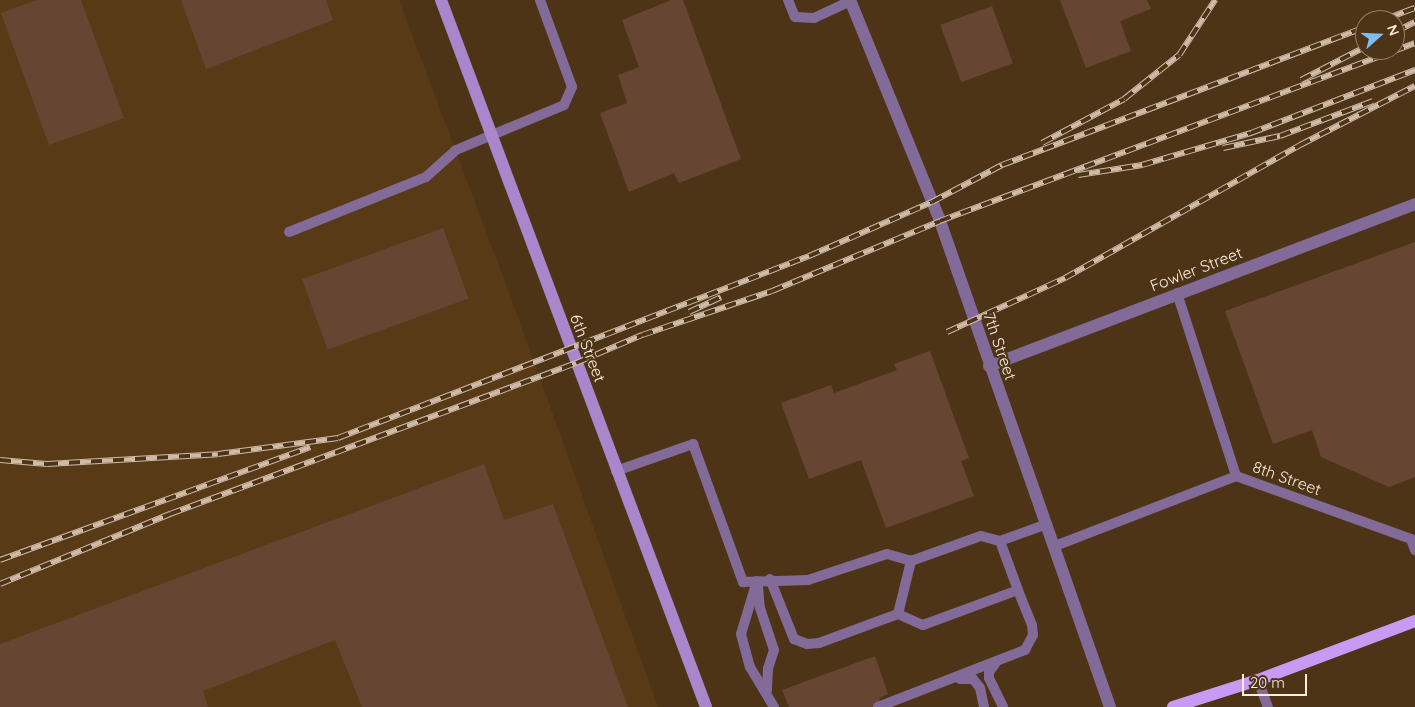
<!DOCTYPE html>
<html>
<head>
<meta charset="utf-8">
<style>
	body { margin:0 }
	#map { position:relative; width:1415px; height:707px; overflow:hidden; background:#4d3417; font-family:Quicksand,sans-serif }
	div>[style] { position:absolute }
	.built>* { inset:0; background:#593a17 }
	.building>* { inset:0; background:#674533; transform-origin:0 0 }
	.lane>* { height:10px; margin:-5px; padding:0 5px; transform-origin:5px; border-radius:5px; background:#826b98 }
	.street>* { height:12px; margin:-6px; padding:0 6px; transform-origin:6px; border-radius:6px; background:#826b98 }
	.secondary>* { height:12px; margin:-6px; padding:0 6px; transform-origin:6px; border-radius:6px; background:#aa86cc }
	.primary>* { height:12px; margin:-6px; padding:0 6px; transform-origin:6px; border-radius:6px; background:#c99af4 }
	.rail>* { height:5.5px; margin-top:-2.75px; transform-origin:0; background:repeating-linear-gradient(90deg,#4d3417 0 11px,#cebba8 0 22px); box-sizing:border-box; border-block:1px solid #cebba8 }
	span { translate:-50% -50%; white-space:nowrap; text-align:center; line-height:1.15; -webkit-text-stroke:4.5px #4d3417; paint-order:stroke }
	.street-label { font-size:16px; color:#fdeddd }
	.north { position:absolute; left:1355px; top:10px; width:50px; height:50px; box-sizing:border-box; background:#4d3417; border:1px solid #937e66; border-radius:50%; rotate:70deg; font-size:14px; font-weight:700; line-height:20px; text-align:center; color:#fdeddd }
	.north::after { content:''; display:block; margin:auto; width:18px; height:22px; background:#7dbef9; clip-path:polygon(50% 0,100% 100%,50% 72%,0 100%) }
	.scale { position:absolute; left:1242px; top:674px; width:65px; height:22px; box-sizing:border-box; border:2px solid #fdeddd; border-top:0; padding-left:6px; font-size:15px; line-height:18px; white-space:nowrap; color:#fdeddd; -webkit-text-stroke:4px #4d3417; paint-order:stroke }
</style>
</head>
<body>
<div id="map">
	<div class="built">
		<i style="clip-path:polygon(0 0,399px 0,514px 306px,658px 707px,0 707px)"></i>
	</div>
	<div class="building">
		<i style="clip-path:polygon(37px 0,81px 0,124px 118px,49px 145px,1px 13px)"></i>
		<i style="clip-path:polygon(181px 0,326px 0,333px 20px,206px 69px)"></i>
		<i style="clip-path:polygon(671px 0,683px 0,741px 159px,679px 183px,674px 173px,629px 192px,600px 113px,627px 103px,618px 75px,639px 67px,622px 20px)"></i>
		<i style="clip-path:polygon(1060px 0,1147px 0,1151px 9px,1120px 21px,1131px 51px,1086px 68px)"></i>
		<i style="left:992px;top:6px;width:61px;height:55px;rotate:70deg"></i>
		<i style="left:443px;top:228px;width:75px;height:150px;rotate:70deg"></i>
		<i style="clip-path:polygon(1415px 242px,1415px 477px,1389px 487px,1321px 457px,1312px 430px,1273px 444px,1225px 311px)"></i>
		<i style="clip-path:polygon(930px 351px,969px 458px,961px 461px,974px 496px,886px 528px,861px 460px,809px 479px,781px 403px,831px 385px,834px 393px,897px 370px,894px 364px)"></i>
		<i style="clip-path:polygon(484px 464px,504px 520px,553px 504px,628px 707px,362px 707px,335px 640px,203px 691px,208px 707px,0 707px,0 644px)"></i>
		<i style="clip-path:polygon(875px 656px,888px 694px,879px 698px,881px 703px,874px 707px,789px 707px,782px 690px)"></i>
	</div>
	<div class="lane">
		<i style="left:788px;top:0;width:18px;rotate:68deg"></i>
		<i style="left:795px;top:17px;width:19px;rotate:3deg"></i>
		<i style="left:814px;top:18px;width:40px;rotate:-25deg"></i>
		<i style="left:289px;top:232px;width:148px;rotate:-21.9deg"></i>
		<i style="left:426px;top:177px;width:40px;rotate:-42deg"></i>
		<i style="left:456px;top:150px;width:117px;rotate:-22.6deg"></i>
		<i style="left:564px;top:105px;width:20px;rotate:-66deg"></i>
		<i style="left:572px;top:87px;width:93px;rotate:-110.2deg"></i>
		<i style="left:1177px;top:293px;width:192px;rotate:72.1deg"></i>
		<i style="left:1236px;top:476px;width:186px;rotate:19.8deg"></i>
		<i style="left:1411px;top:539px;width:12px;rotate:70deg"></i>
		<i style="left:616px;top:471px;width:82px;rotate:-19.3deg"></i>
		<i style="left:693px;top:444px;width:147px;rotate:70.1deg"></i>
		<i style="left:743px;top:582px;width:65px;rotate:-1.8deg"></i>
		<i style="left:808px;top:580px;width:83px;rotate:-18.2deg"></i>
		<i style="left:887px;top:554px;width:25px;rotate:16deg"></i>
		<i style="left:911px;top:561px;width:74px;rotate:-19.7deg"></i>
		<i style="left:981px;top:536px;width:20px;rotate:15deg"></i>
		<i style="left:1000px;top:541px;width:50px;rotate:-19.9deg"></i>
		<i style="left:1055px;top:546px;width:194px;rotate:-21.1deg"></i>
		<i style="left:770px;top:579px;width:65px;rotate:68.2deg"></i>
		<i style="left:794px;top:639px;width:14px;rotate:21deg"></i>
		<i style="left:807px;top:644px;width:12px;rotate:-5deg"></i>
		<i style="left:819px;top:643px;width:84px;rotate:-20.2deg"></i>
		<i style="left:898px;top:614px;width:55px;rotate:-76.2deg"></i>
		<i style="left:757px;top:581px;width:55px;rotate:106.8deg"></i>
		<i style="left:741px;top:634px;width:34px;rotate:75deg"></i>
		<i style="left:750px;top:667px;width:47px;rotate:59deg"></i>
		<i style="left:758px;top:587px;width:21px;rotate:85deg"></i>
		<i style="left:760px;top:608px;width:44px;rotate:71.6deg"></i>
		<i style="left:774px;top:650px;width:20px;rotate:108deg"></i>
		<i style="left:768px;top:669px;width:22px;rotate:93deg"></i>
		<i style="left:898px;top:614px;width:27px;rotate:24deg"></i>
		<i style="left:923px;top:625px;width:101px;rotate:-20.2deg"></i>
		<i style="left:1018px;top:590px;width:52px;rotate:-110.2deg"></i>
		<i style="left:995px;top:664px;width:10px;rotate:127deg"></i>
		<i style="left:989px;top:672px;width:6px;rotate:90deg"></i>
		<i style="left:989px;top:678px;width:32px;rotate:64deg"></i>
		<i style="left:960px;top:679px;width:13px"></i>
		<i style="left:973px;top:679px;width:11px;rotate:52deg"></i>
		<i style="left:980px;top:688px;width:19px;rotate:78deg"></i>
		<i style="left:1258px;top:680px;width:29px;rotate:70deg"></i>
		<i style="left:878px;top:707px;width:158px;rotate:-21.2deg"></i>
		<i style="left:1025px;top:650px;width:17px;rotate:-62deg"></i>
		<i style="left:1033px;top:635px;width:10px;rotate:-96deg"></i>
		<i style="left:1032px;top:625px;width:38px;rotate:-112deg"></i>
	</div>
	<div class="street">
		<i style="left:850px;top:0;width:239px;rotate:67.8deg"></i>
		<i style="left:940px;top:221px;width:515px;rotate:70.72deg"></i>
		<i style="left:989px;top:366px;width:456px;rotate:-20.8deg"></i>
	</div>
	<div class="secondary">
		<i style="left:441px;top:0;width:755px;rotate:69.45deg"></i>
	</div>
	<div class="primary">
		<i style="left:1173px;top:707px;width:89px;rotate:-17.6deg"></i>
		<i style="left:1258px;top:680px;width:168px;rotate:-20.6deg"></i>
	</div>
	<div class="rail">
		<i style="left:1383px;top:20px;width:34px;rotate:-21deg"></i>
		<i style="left:1395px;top:32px;width:22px;rotate:-27deg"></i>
		<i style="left:1301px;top:80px;width:72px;rotate:-27.3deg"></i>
		<i style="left:1042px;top:143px;width:93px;rotate:-28.2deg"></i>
		<i style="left:1124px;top:99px;width:70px;rotate:-38.7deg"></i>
		<i style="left:1179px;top:55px;width:66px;rotate:-56.8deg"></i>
		<i style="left:1223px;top:148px;width:58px;rotate:-11.9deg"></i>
		<i style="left:1280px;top:136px;width:99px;rotate:-20.6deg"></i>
		<i style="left:1078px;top:175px;width:65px;rotate:-8.9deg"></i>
		<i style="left:1142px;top:165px;width:114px;rotate:-16.4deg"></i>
		<i style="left:1251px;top:133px;width:176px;rotate:-21deg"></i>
		<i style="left:689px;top:312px;width:35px;rotate:-25deg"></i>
		<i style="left:947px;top:332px;width:130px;rotate:-24.6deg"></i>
		<i style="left:1065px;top:278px;width:270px;rotate:-29.5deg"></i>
		<i style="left:1300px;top:145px;width:129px;rotate:-27.2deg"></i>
		<i style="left:0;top:460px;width:47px;rotate:4.9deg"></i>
		<i style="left:47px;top:464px;width:171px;rotate:-3.3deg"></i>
		<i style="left:218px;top:454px;width:121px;rotate:-7.6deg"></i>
		<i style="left:338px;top:438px;width:505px;rotate:-21.13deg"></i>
		<i style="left:809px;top:256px;width:134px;rotate:-23.7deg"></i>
		<i style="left:932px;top:202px;width:79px;rotate:-27.9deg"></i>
		<i style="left:1002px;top:165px;width:388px;rotate:-20.8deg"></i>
		<i style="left:0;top:560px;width:330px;rotate:-20deg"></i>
		<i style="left:0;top:584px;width:184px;rotate:-22.4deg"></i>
		<i style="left:170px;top:514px;width:433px;rotate:-20.4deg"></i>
		<i style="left:576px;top:363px;width:72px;rotate:-23deg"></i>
		<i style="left:642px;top:335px;width:137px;rotate:-18.7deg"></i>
		<i style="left:772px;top:291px;width:182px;rotate:-22.6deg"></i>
		<i style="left:940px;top:221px;width:507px;rotate:-20.54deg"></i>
	</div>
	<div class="street-label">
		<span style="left:1196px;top:269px;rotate:-21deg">Fowler Street</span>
		<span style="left:1000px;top:346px;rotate:71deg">7th Street</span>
		<span style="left:588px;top:348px;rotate:69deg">6th Street</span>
		<span style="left:1287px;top:478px;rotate:20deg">8th Street</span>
	</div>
	<div class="north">N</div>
	<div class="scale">20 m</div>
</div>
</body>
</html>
